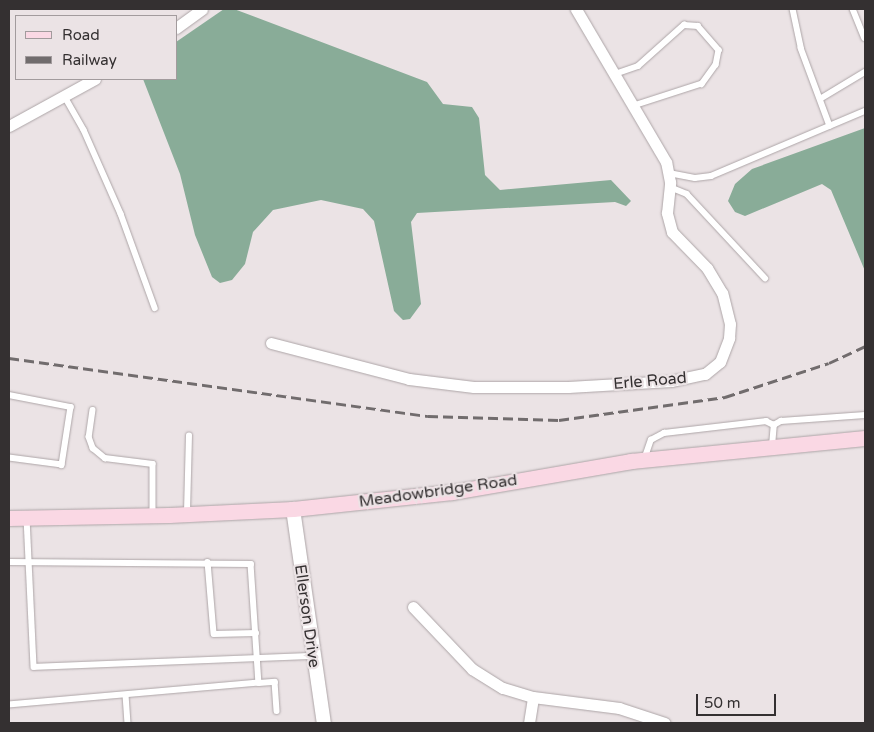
<!DOCTYPE html>
<html>
<head>
<meta charset="utf-8">
<style>
	body { margin:0 }
	#map { position:relative; width:874px; height:732px; overflow:hidden; background:#ebe3e5; font-family:"Varela Round",sans-serif }
	div>[style] { position:absolute }
	.forest>* { inset:0; background:#89ac98 }
	.roads { filter:drop-shadow(0 0 1px #ada5a7) drop-shadow(0 0 1px #ada5a7) }
	.service>* { height:5.5px; margin:-2.75px; padding:0 2.75px; transform-origin:2.75px; border-radius:2.75px; background:#fff }
	.minor>* { height:11px; margin:-5.5px; padding:0 5.5px; transform-origin:5.5px; border-radius:5.5px; background:#fff }
	.tertiary>* { height:14px; margin:-7px; padding:0 7px; transform-origin:7px; border-radius:7px; background:#fff }
	.secondary>* { height:15px; margin:-7.5px; padding:0 7.5px; transform-origin:7.5px; border-radius:7.5px; background:#fad8e4 }
	.rail>* { height:3px; margin-top:-1.5px; transform-origin:0; background:repeating-linear-gradient(90deg,#716c6d 0 10px,transparent 0 15px) }
	span { translate:-50% -50%; white-space:nowrap; text-align:center; line-height:1.15; -webkit-text-stroke:4.5px #ebe3e5; paint-order:stroke }
	.street-label { font-size:16px; color:#343031 }
	.frame { position:absolute; inset:0; border:10px solid #343031; pointer-events:none }
	.legend { position:absolute; left:15px; top:15px; width:162px; height:65px; box-sizing:border-box; background:#ebe3e5; border:1px solid #a29b9d; margin:0; padding:6px 9px; list-style:none; font-size:15px; color:#343031 }
	.legend li { display:flex; align-items:center; gap:10px; height:25px }
	.legend b { width:25px; border:1px solid #a29b9d }
	.scale { position:absolute; left:696px; top:694px; width:80px; height:22px; box-sizing:border-box; border:2px solid #343031; border-top:0; padding-left:6px; font-size:15px; line-height:18px; white-space:nowrap; color:#343031; -webkit-text-stroke:4px #ebe3e5; paint-order:stroke }
</style>
</head>
<body>
<div id="map">
	<div class="forest">
		<i style="clip-path:polygon(224px 9px,234px 9px,427px 82px,443px 104px,472px 107px,479px 118px,485px 175px,500px 190px,611px 180px,631px 201px,626px 206px,615px 202px,417px 213px,411px 222px,421px 304px,410px 319px,403px 320px,394px 311px,374px 221px,363px 209px,321px 200px,273px 210px,253px 232px,245px 264px,232px 280px,220px 283px,212px 277px,195px 235px,180px 174px,143px 79px,176px 79px,176px 42px)"></i>
		<i style="clip-path:polygon(865px 128px,865px 271px,831px 190px,822px 184px,745px 216px,735px 212px,728px 201px,735px 184px,752px 169px)"></i>
	</div>
	<div class="roads">
		<div class="service">
			<i style="left:793px;top:9px;width:40px;rotate:78deg"></i>
			<i style="left:801px;top:48px;width:83px;rotate:69.6deg"></i>
			<i style="left:853px;top:9px;width:31px;rotate:68deg"></i>
			<i style="left:615px;top:74px;width:24px;rotate:-19deg"></i>
			<i style="left:638px;top:66px;width:62px;rotate:-41.7deg"></i>
			<i style="left:684px;top:25px;width:14px;rotate:4deg"></i>
			<i style="left:698px;top:26px;width:32px;rotate:49deg"></i>
			<i style="left:719px;top:50px;width:15px;rotate:101deg"></i>
			<i style="left:716px;top:65px;width:24px;rotate:126deg"></i>
			<i style="left:702px;top:84px;width:71px;rotate:162.1deg"></i>
			<i style="left:64px;top:95px;width:40px;rotate:60.3deg"></i>
			<i style="left:84px;top:130px;width:92px;rotate:66.2deg"></i>
			<i style="left:121px;top:214px;width:100px;rotate:70.1deg"></i>
			<i style="left:820px;top:99px;width:52px;rotate:-31deg"></i>
			<i style="left:669px;top:173px;width:26px;rotate:11deg"></i>
			<i style="left:695px;top:178px;width:16px;rotate:-7deg"></i>
			<i style="left:711px;top:176px;width:167px;rotate:-22.9deg"></i>
			<i style="left:670px;top:187px;width:18px;rotate:22deg"></i>
			<i style="left:687px;top:194px;width:115px;rotate:47.1deg"></i>
			<i style="left:9px;top:395px;width:63px;rotate:11deg"></i>
			<i style="left:71px;top:407px;width:59px;rotate:98.8deg"></i>
			<i style="left:62px;top:465px;width:53px;rotate:-172.5deg"></i>
			<i style="left:93px;top:410px;width:27px;rotate:98deg"></i>
			<i style="left:89px;top:437px;width:12px;rotate:70deg"></i>
			<i style="left:93px;top:448px;width:16px;rotate:40deg"></i>
			<i style="left:105px;top:458px;width:48px;rotate:7.1deg"></i>
			<i style="left:153px;top:464px;width:50px;rotate:90deg"></i>
			<i style="left:772px;top:446px;width:21px;rotate:-85deg"></i>
			<i style="left:774px;top:425px;width:8px;rotate:-30deg"></i>
			<i style="left:781px;top:421px;width:84px;rotate:-4.1deg"></i>
			<i style="left:645px;top:457px;width:18px;rotate:-71deg"></i>
			<i style="left:651px;top:440px;width:15px;rotate:-28deg"></i>
			<i style="left:664px;top:433px;width:103px;rotate:-6.7deg"></i>
			<i style="left:766px;top:421px;width:9px;rotate:27deg"></i>
			<i style="left:187px;top:512px;width:76px;rotate:-88.5deg"></i>
			<i style="left:27px;top:518px;width:149px;rotate:87.3deg"></i>
			<i style="left:34px;top:667px;width:279px;rotate:-2.3deg"></i>
			<i style="left:9px;top:562px;width:242px;rotate:0.5deg"></i>
			<i style="left:251px;top:564px;width:119px;rotate:86.2deg"></i>
			<i style="left:259px;top:683px;width:251px;rotate:175deg"></i>
			<i style="left:208px;top:562px;width:72px;rotate:85.2deg"></i>
			<i style="left:214px;top:634px;width:42px;rotate:-1.4deg"></i>
			<i style="left:259px;top:683px;width:16px;rotate:-4deg"></i>
			<i style="left:275px;top:682px;width:29px;rotate:86deg"></i>
			<i style="left:126px;top:695px;width:28px;rotate:86deg"></i>
		</div>
		<div class="minor">
			<i style="left:176px;top:28px;width:32px;rotate:-36deg"></i>
			<i style="left:9px;top:126px;width:98px;rotate:-28.7deg"></i>
			<i style="left:271px;top:343px;width:143px;rotate:14.6deg"></i>
			<i style="left:409px;top:379px;width:65px;rotate:7deg"></i>
			<i style="left:474px;top:387px;width:94px"></i>
			<i style="left:568px;top:387px;width:103px;rotate:-3.3deg"></i>
			<i style="left:671px;top:381px;width:35px;rotate:-12deg"></i>
			<i style="left:705px;top:374px;width:19px;rotate:-39deg"></i>
			<i style="left:720px;top:362px;width:26px;rotate:-69deg"></i>
			<i style="left:729px;top:338px;width:14px;rotate:-86deg"></i>
			<i style="left:730px;top:324px;width:32px;rotate:-104deg"></i>
			<i style="left:722px;top:293px;width:29px;rotate:-121deg"></i>
			<i style="left:707px;top:268px;width:50px;rotate:-134.2deg"></i>
			<i style="left:672px;top:232px;width:20px;rotate:-105deg"></i>
			<i style="left:667px;top:213px;width:31px;rotate:-84deg"></i>
			<i style="left:670px;top:182px;width:20px;rotate:-101deg"></i>
			<i style="left:666px;top:162px;width:178px;rotate:-120.5deg"></i>
			<i style="left:413px;top:607px;width:86px;rotate:46.4deg"></i>
			<i style="left:472px;top:669px;width:36px;rotate:32deg"></i>
			<i style="left:503px;top:688px;width:31px;rotate:17deg"></i>
			<i style="left:533px;top:697px;width:87px;rotate:7.3deg"></i>
			<i style="left:619px;top:708px;width:48px;rotate:18.1deg"></i>
			<i style="left:529px;top:723px;width:26px;rotate:-81deg"></i>
		</div>
		<div class="tertiary">
			<i style="left:293px;top:509px;width:216px;rotate:81.8deg"></i>
		</div>
		<div class="secondary">
			<i style="left:9px;top:518px;width:160px;rotate:-1.1deg"></i>
			<i style="left:169px;top:515px;width:124px;rotate:-2.8deg"></i>
			<i style="left:293px;top:509px;width:160px;rotate:-6.1deg"></i>
			<i style="left:452px;top:492px;width:182px;rotate:-9.8deg"></i>
			<i style="left:631px;top:461px;width:235px;rotate:-5.6deg"></i>
		</div>
	</div>
	<div class="rail">
		<i style="left:9px;top:358px;width:423px;rotate:7.9deg"></i>
		<i style="left:428px;top:416px;width:131px;rotate:1.7deg"></i>
		<i style="left:559px;top:420px;width:168px;rotate:-7.9deg"></i>
		<i style="left:725px;top:397px;width:109px;rotate:-18.1deg"></i>
		<i style="left:829px;top:363px;width:40px;rotate:-25deg"></i>
	</div>
	<div class="street-label">
		<span style="left:650px;top:381px;rotate:-5deg">Erle Road</span>
		<span style="left:438px;top:491px;rotate:-8deg">Meadowbridge Road</span>
		<span style="left:307px;top:616px;rotate:82deg">Ellerson Drive</span>
	</div>
	<div class="frame"></div>
	<ul class="legend">
	<li><b style="height:6px;background:#fad8e4"></b>Road</li>
	<li><b style="height:6px;background:#716c6d"></b>Railway</li>
	</ul>
	<div class="scale">50 m</div>
</div>
</body>
</html>
